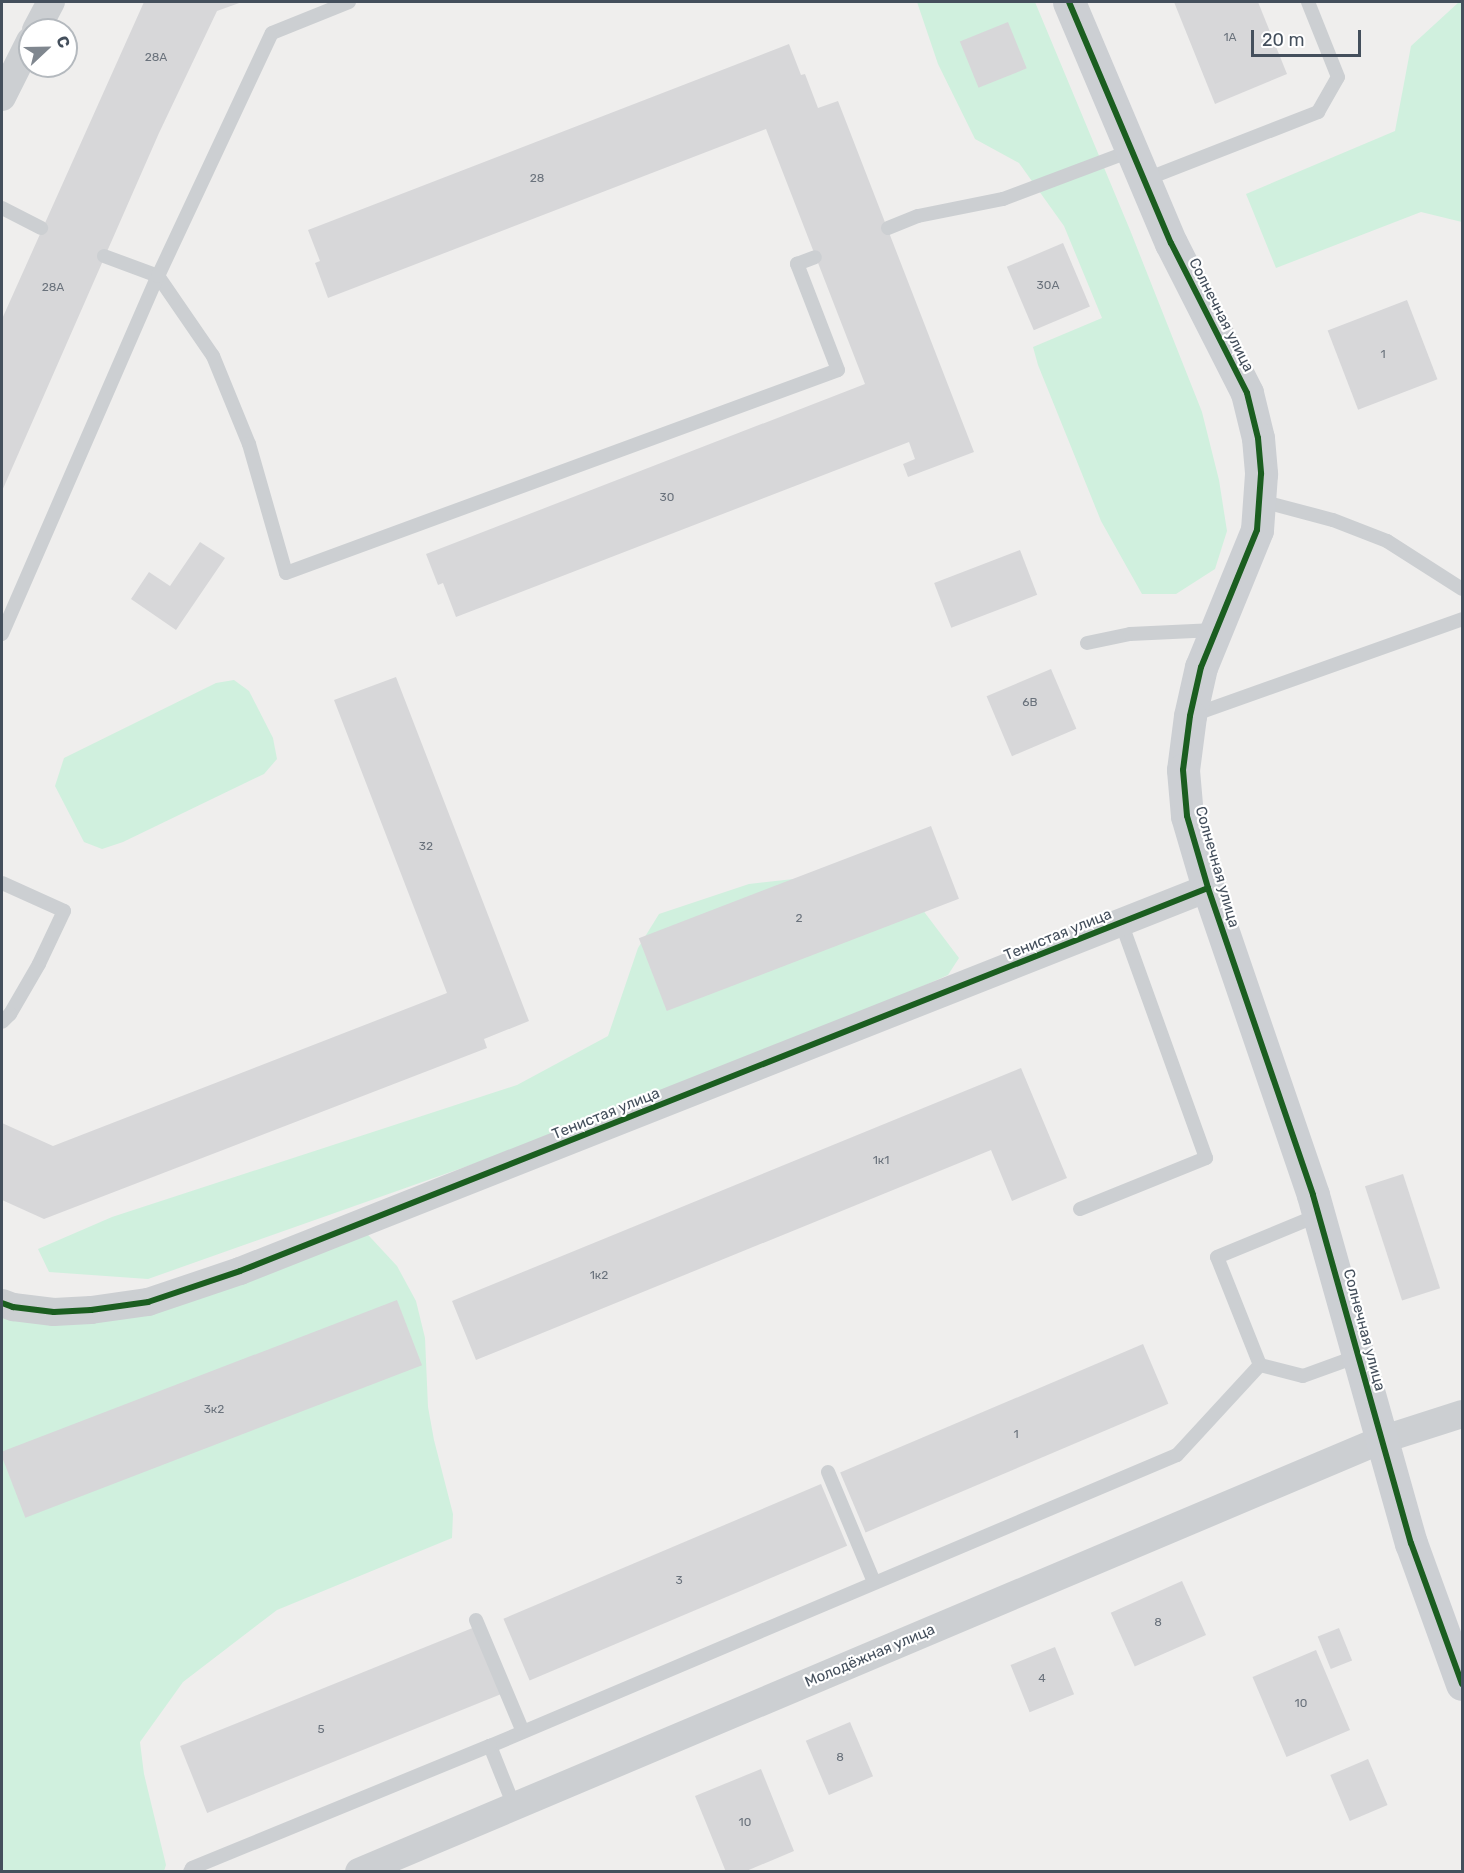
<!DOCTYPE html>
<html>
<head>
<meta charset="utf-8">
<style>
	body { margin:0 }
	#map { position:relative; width:1464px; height:1873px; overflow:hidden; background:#efeeed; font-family:Rubik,sans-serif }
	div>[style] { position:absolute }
	.green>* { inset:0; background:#d0f0de }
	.building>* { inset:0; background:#d7d7d9; transform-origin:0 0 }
	.lane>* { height:14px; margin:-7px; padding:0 7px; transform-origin:7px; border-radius:7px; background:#cccfd2 }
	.street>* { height:28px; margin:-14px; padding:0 14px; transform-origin:14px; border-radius:14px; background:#cccfd2 }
	.secondary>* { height:33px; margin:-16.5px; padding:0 16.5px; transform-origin:16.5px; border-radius:16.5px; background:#cccfd3 }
	.cycleway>* { height:6px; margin:-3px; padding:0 3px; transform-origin:3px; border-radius:3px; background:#1b5e20 }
	span { translate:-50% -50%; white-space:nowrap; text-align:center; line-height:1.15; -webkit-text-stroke:4.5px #fff; paint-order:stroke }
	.number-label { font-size:12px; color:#6a727c }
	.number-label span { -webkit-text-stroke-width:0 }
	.street-label { font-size:15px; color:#444f5c }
	.frame { position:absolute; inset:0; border:3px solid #444f5c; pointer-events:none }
	.north { position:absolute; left:18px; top:18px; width:60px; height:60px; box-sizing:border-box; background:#fff; border:2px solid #b4b9be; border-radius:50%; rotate:68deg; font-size:16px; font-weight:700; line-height:24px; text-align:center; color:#444f5c }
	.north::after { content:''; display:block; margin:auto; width:21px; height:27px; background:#80878f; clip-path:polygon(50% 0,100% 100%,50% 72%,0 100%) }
	.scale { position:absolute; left:1251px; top:30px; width:110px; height:27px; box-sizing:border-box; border:3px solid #444f5c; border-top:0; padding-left:8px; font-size:18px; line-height:21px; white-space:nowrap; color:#444f5c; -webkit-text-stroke:4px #fff; paint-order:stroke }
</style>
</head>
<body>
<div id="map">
	<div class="green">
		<i style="clip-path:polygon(917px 2px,1035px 2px,1130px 230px,1202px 412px,1219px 480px,1227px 531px,1215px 569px,1176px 594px,1142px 594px,1101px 521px,1038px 365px,1033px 347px,1102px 318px,1064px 226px,1019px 163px,975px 139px,938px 64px)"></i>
		<i style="clip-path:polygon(1459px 2px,1462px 2px,1462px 222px,1421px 212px,1276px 268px,1246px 194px,1395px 131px,1411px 46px)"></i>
		<i style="clip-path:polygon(234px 680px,249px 691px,273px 738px,277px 759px,264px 774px,123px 842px,102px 849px,84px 842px,55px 786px,64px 758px,216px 683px)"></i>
		<i style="clip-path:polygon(848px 873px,919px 905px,959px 958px,948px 975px,874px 1008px,479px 1162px,148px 1279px,49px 1272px,38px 1249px,112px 1217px,517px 1085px,608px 1036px,638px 948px,659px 914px,749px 884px)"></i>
		<i style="clip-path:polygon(358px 1224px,397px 1266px,416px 1301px,425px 1338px,428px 1407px,434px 1440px,453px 1514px,452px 1538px,277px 1610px,183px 1682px,140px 1742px,144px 1774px,166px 1865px,164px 1871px,2px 1872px,2px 1303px,91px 1310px)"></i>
	</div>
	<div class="building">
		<i style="clip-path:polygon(144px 2px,242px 2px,217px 11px,159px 133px,2px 491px,2px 319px)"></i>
		<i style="clip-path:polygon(1174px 2px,1258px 2px,1287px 74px,1215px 104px)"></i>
		<i style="left:1008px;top:22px;width:50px;height:52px;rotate:68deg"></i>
		<i style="clip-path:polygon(789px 44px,801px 75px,805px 74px,818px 108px,838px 101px,974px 452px,908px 477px,903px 464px,915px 459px,909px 442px,456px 617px,443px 583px,438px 585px,426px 554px,865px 384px,766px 129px,328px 298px,315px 263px,320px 261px,308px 230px)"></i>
		<i style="left:1063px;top:243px;width:69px;height:61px;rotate:67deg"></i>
		<i style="left:1407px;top:300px;width:85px;height:85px;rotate:69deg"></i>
		<i style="clip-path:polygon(200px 542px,225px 558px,176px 630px,131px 599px,149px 572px,170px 586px)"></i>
		<i style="left:1020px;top:550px;width:48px;height:92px;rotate:69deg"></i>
		<i style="left:1051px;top:669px;width:65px;height:70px;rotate:67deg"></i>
		<i style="clip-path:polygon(396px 677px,529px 1021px,484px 1039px,487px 1048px,44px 1219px,2px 1200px,2px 1123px,53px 1146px,447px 993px,334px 700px)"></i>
		<i style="left:931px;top:826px;width:78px;height:313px;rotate:69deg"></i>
		<i style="clip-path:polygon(1021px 1068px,1067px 1178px,1012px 1201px,991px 1150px,476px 1360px,452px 1301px)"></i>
		<i style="left:1403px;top:1174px;width:120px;height:40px;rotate:72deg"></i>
		<i style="left:397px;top:1300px;width:70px;height:425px;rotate:69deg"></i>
		<i style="left:1143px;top:1344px;width:65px;height:329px;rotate:67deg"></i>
		<i style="left:821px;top:1484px;width:67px;height:345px;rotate:67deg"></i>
		<i style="left:1182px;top:1581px;width:59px;height:78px;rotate:66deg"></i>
		<i style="left:475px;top:1627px;width:72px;height:318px;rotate:68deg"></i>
		<i style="left:1339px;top:1628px;width:35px;height:23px;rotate:68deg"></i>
		<i style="left:1055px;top:1647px;width:51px;height:48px;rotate:68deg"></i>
		<i style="left:1316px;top:1650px;width:87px;height:69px;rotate:67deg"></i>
		<i style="left:850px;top:1722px;width:59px;height:48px;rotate:67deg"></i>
		<i style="left:1368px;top:1759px;width:50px;height:41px;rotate:67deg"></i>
		<i style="clip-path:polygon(761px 1769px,794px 1851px,744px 1872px,726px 1872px,695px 1796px)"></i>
	</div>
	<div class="lane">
		<i style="left:1144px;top:180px;width:187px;rotate:-21.3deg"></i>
		<i style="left:1318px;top:112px;width:40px;rotate:-60.3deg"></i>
		<i style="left:1338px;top:77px;width:81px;rotate:-111.8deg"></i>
		<i style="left:2px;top:208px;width:44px;rotate:27.1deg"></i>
		<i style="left:888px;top:228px;width:32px;rotate:-22deg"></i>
		<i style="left:918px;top:216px;width:87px;rotate:-11.3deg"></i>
		<i style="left:1003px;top:199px;width:137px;rotate:-20.6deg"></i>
		<i style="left:104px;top:256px;width:58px;rotate:20.3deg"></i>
		<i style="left:158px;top:276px;width:97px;rotate:55.5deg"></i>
		<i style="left:213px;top:356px;width:95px;rotate:67.8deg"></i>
		<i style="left:249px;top:444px;width:134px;rotate:74deg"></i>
		<i style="left:286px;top:573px;width:588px;rotate:-20.19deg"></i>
		<i style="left:838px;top:370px;width:114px;rotate:-111.1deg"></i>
		<i style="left:797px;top:264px;width:19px;rotate:-21deg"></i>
		<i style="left:1261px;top:501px;width:74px;rotate:14.8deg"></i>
		<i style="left:1333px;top:520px;width:58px;rotate:21.3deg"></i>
		<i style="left:1387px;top:541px;width:89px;rotate:32.6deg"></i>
		<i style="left:2px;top:634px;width:391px;rotate:-66.5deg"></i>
		<i style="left:158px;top:276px;width:268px;rotate:-64.9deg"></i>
		<i style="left:272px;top:33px;width:83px;rotate:-21.9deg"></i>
		<i style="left:1087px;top:643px;width:44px;rotate:-11.8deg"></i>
		<i style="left:1130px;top:634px;width:85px;rotate:-2.7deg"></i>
		<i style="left:1193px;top:715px;width:286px;rotate:-19.6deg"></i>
		<i style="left:2px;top:883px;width:68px;rotate:24.3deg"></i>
		<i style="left:64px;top:911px;width:59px;rotate:115.3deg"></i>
		<i style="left:39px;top:964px;width:58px;rotate:120.1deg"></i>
		<i style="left:10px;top:1014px;width:11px;rotate:135deg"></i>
		<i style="left:1080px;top:1209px;width:136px;rotate:-22deg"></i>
		<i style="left:1206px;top:1158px;width:251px;rotate:-109.8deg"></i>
		<i style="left:1260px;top:1365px;width:44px;rotate:14.3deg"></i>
		<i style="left:1303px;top:1376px;width:59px;rotate:-20deg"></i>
		<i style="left:828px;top:1472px;width:119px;rotate:67.3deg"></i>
		<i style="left:476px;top:1620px;width:121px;rotate:67.2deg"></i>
		<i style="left:514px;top:1806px;width:65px;rotate:-111.8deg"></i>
		<i style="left:490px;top:1746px;width:746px;rotate:-22.96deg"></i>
		<i style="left:1177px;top:1455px;width:122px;rotate:-47.3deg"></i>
		<i style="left:1260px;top:1365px;width:116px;rotate:-111.7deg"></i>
		<i style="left:1217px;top:1257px;width:110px;rotate:-22.4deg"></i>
		<i style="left:190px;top:1872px;width:4px;rotate:-63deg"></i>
		<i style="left:192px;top:1868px;width:322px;rotate:-22.3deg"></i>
	</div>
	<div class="street">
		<i style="left:36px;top:30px;width:32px;rotate:-62deg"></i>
		<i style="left:2px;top:97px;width:63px;rotate:-63.4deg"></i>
		<i style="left:2px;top:1303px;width:12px;rotate:20deg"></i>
		<i style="left:13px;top:1307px;width:41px;rotate:7deg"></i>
		<i style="left:54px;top:1312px;width:37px;rotate:-3deg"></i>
		<i style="left:91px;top:1310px;width:58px;rotate:-8deg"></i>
		<i style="left:148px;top:1302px;width:97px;rotate:-18.6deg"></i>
		<i style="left:240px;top:1271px;width:1041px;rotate:-21.59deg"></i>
		<i style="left:359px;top:1872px;width:1110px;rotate:-22.91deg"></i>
		<i style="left:1381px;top:1440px;width:85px;rotate:-17.8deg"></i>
	</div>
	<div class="secondary">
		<i style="left:1069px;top:2px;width:262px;rotate:67.1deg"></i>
		<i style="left:1171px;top:243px;width:168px;rotate:63.1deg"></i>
		<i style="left:1247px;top:393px;width:46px;rotate:76.3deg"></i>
		<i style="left:1258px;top:438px;width:36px;rotate:85deg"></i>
		<i style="left:1261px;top:474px;width:56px;rotate:94.1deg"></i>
		<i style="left:1257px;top:530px;width:148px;rotate:112.2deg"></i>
		<i style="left:1201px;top:667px;width:50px;rotate:102.7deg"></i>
		<i style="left:1190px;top:716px;width:54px;rotate:97.4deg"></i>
		<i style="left:1183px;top:770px;width:46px;rotate:85deg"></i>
		<i style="left:1187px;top:816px;width:75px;rotate:73.7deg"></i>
		<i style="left:1208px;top:888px;width:324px;rotate:71.1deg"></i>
		<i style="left:1313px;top:1195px;width:362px;rotate:74.3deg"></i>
		<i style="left:1411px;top:1543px;width:150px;rotate:70.1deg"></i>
	</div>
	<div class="cycleway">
		<i style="left:1069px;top:2px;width:262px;rotate:67.1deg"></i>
		<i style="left:1171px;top:243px;width:168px;rotate:63.1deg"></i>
		<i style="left:1247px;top:393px;width:46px;rotate:76.3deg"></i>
		<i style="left:1258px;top:438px;width:36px;rotate:85deg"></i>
		<i style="left:1261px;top:474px;width:56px;rotate:94.1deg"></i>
		<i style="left:1257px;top:530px;width:148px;rotate:112.2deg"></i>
		<i style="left:1201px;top:667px;width:50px;rotate:102.7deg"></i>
		<i style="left:1190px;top:716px;width:54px;rotate:97.4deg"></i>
		<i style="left:1183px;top:770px;width:46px;rotate:85deg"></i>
		<i style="left:1187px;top:816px;width:75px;rotate:73.7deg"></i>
		<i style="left:1208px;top:888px;width:324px;rotate:71.1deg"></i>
		<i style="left:1313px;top:1195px;width:362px;rotate:74.3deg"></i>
		<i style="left:1411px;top:1543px;width:150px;rotate:70.1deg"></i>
		<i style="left:2px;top:1303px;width:12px;rotate:20deg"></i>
		<i style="left:13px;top:1307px;width:41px;rotate:7deg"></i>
		<i style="left:54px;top:1312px;width:37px;rotate:-3deg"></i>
		<i style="left:91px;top:1310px;width:58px;rotate:-8deg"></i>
		<i style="left:148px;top:1302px;width:97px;rotate:-18.6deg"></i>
		<i style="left:240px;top:1271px;width:1041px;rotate:-21.59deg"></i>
	</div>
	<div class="number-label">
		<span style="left:1230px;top:38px">1А</span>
		<span style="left:156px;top:58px">28А</span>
		<span style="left:537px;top:179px">28</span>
		<span style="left:1048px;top:286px">30А</span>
		<span style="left:53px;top:288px">28А</span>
		<span style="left:1383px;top:355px">1</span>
		<span style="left:667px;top:498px">30</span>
		<span style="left:1030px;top:703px">6В</span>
		<span style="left:426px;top:847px">32</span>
		<span style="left:799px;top:919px">2</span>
		<span style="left:881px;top:1161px">1к1</span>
		<span style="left:599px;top:1276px">1к2</span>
		<span style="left:214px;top:1410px">3к2</span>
		<span style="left:1016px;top:1435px">1</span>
		<span style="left:679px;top:1581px">3</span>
		<span style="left:1158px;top:1623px">8</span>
		<span style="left:1042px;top:1679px">4</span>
		<span style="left:1301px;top:1704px">10</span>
		<span style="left:321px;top:1730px">5</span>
		<span style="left:840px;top:1758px">8</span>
		<span style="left:745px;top:1823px">10</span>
	</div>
	<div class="street-label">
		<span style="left:1221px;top:315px;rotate:63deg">Солнечная улица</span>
		<span style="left:1217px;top:867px;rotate:74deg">Солнечная улица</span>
		<span style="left:1058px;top:935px;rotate:-22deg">Тенистая улица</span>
		<span style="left:606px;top:1114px;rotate:-22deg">Тенистая улица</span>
		<span style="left:1364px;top:1330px;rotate:75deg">Солнечная улица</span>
		<span style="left:870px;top:1656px;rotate:-23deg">Молодёжная улица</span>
	</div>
	<div class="frame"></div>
	<div class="north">С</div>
	<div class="scale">20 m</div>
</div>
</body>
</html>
